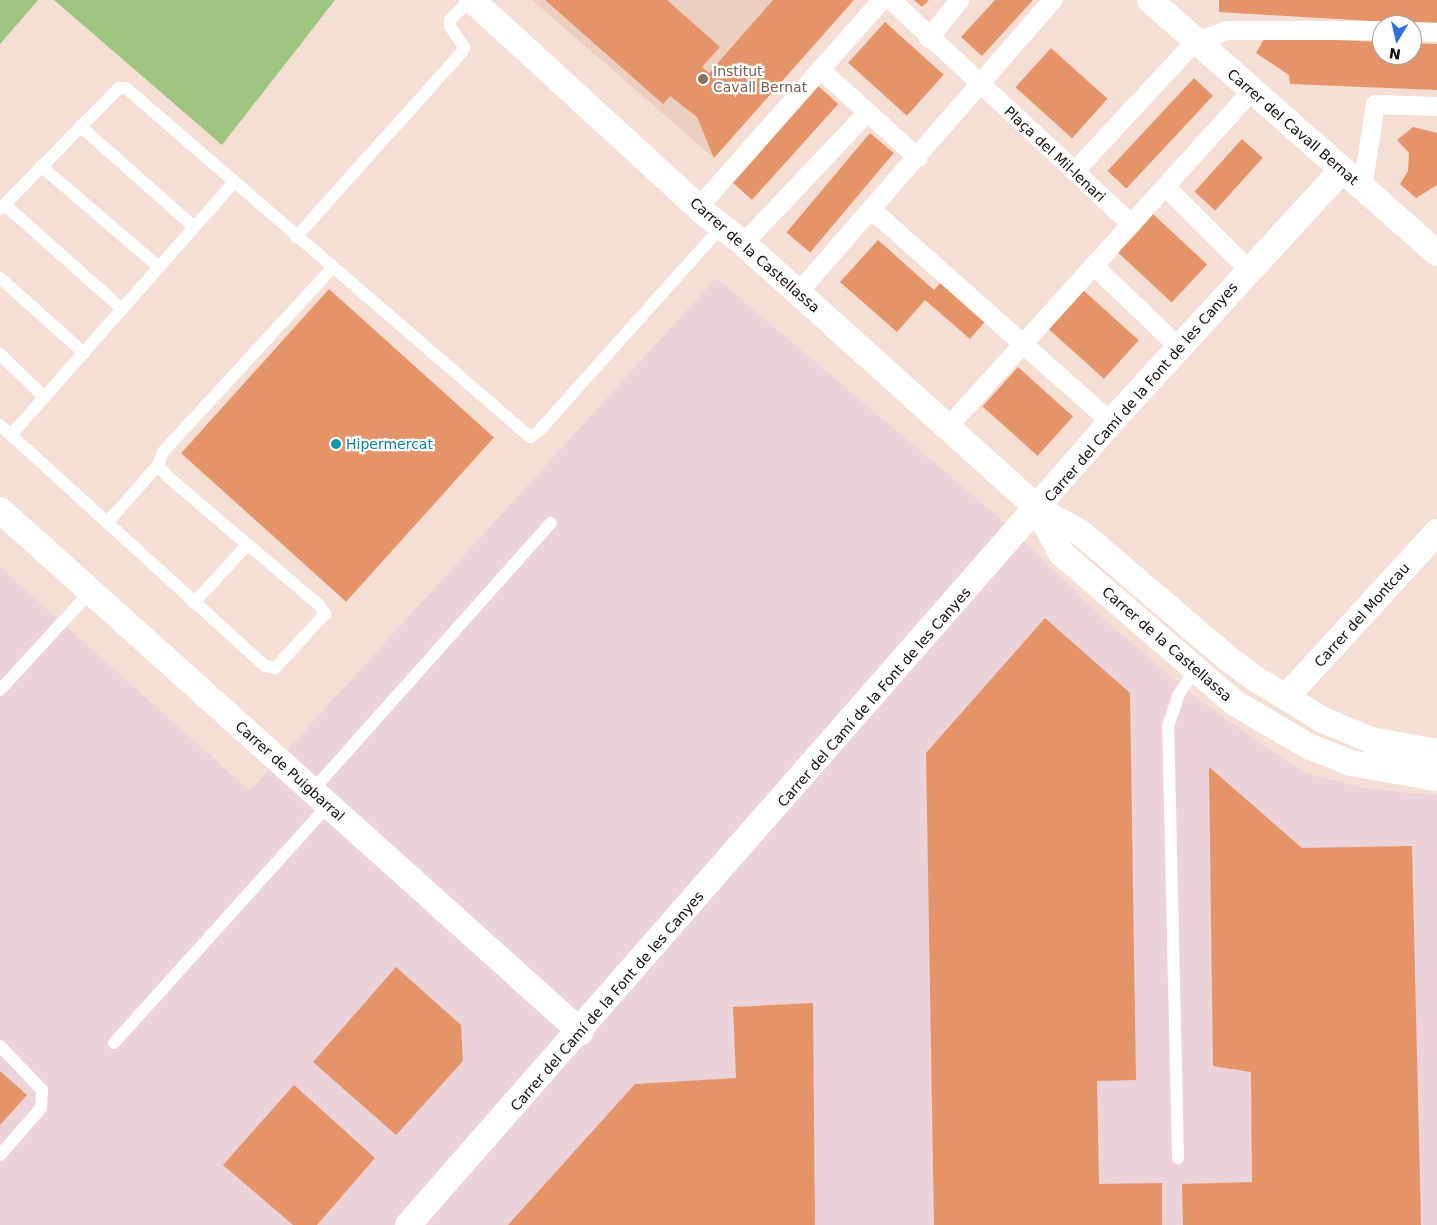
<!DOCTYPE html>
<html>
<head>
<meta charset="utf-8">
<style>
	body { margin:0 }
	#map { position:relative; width:1437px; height:1225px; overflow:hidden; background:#f5dfd4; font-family:"DejaVu Sans",sans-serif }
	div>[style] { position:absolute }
	.built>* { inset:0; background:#eccfc1 }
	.industrial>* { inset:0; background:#ecd2d9 }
	.green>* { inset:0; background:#9ec480 }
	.building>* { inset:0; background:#e59469; transform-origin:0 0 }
	.service>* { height:12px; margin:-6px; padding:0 6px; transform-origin:6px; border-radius:6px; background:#fff }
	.pedestrian>* { height:19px; margin:-9.5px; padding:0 9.5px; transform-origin:9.5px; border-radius:9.5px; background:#fff }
	.minor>* { height:26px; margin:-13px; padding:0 13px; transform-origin:13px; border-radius:13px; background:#fff }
	.dots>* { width:14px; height:14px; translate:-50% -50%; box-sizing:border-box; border:2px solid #fff; border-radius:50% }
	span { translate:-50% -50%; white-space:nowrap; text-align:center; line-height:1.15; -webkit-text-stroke:4.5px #fff; paint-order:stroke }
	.education-label { font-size:14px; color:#785e54 }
	.left { translate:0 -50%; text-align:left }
	.street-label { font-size:14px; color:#130c09 }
	.culture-label { font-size:14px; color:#0d838f }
	.north { position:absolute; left:1372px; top:15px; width:50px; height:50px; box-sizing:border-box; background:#fff; border:1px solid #a19e9d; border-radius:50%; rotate:189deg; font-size:14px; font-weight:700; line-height:20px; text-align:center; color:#130c09 }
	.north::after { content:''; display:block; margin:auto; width:18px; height:22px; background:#3370de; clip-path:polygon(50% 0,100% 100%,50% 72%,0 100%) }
</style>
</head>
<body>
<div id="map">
	<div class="built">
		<i style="clip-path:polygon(532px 0,854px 0,714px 158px)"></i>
	</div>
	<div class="industrial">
		<i style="clip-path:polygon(716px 278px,1002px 520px,1105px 620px,1191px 694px,1258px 742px,1305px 773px,1368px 789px,1437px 795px,1437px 1225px,0 1225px,0 567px,250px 791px)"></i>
	</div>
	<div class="green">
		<i style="clip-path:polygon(0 0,38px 0,0 44px)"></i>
		<i style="clip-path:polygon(54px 0,335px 0,222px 145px)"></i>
	</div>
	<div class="building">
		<i style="clip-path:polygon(545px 0,667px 0,720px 47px,702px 67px,709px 73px,773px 0,854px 0,714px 158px,697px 117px,670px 96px,663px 104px)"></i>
		<i style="clip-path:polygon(914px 0,929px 0,922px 7px)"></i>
		<i style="clip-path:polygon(995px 0,1033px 0,982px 56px,961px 37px)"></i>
		<i style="clip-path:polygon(1219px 0,1437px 0,1437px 25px,1219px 12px)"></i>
		<i style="left:885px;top:22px;width:79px;height:55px;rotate:42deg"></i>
		<i style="clip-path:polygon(1265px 37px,1382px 42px,1382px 55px,1412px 55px,1412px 43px,1437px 44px,1437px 90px,1290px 84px,1289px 75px,1256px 53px)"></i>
		<i style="left:1051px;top:48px;width:76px;height:53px;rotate:42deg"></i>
		<i style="left:1194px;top:78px;width:26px;height:127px;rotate:43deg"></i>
		<i style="left:816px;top:84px;width:30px;height:129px;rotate:42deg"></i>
		<i style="clip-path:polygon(1413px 127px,1437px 133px,1437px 185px,1416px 198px,1400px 184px,1408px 171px,1409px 153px,1397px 140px)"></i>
		<i style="left:870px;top:133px;width:31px;height:130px;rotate:40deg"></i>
		<i style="left:1242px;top:139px;width:28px;height:71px;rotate:42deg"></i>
		<i style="left:1153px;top:214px;width:74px;height:52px;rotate:43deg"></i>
		<i style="clip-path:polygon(878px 240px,934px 290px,943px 280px,987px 319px,970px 339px,925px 300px,897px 332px,840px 282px)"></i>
		<i style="left:329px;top:289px;width:222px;height:221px;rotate:42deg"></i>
		<i style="left:1083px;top:290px;width:75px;height:52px;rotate:42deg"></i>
		<i style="left:1018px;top:367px;width:74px;height:53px;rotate:42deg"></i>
		<i style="clip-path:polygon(1045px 618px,1130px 693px,1136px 1080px,1097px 1081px,1099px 1184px,1162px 1183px,1162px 1225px,934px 1225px,926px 753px)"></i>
		<i style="clip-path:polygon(1209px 767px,1302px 848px,1412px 846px,1421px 1225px,1183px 1225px,1182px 1184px,1252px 1182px,1251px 1072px,1213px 1066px)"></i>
		<i style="clip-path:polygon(396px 967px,461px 1025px,463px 1061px,396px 1135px,313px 1062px)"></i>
		<i style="clip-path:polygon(813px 1003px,815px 1225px,508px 1225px,635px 1084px,736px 1078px,733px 1007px)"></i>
		<i style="clip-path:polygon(0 1071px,27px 1095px,0 1125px)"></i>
		<i style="clip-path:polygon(294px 1085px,375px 1158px,317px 1225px,293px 1225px,223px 1165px)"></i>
	</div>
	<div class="service">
		<i style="left:80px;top:126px;width:152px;rotate:41.5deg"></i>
		<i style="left:41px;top:166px;width:155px;rotate:40.6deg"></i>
		<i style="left:5px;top:205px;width:157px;rotate:41.6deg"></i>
		<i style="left:0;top:209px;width:170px;rotate:-45.5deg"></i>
		<i style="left:119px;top:88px;width:7px"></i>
		<i style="left:126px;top:88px;width:534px;rotate:40.82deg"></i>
		<i style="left:530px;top:437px;width:9px;rotate:-32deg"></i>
		<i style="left:538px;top:432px;width:276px;rotate:-48.2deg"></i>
		<i style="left:296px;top:237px;width:249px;rotate:-48.1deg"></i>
		<i style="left:462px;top:52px;width:5px;rotate:-68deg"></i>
		<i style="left:464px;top:47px;width:25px;rotate:-124deg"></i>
		<i style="left:450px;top:26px;width:6px;rotate:-90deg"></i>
		<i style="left:450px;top:20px;width:28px;rotate:-46deg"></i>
		<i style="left:0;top:278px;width:113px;rotate:41.8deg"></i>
		<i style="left:0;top:354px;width:62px;rotate:44.3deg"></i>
		<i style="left:0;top:425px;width:358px;rotate:42.3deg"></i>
		<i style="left:265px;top:666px;width:10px;rotate:11deg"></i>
		<i style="left:275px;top:668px;width:74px;rotate:-47.2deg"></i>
		<i style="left:325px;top:614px;width:11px;rotate:-124deg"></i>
		<i style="left:319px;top:605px;width:197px;rotate:-139.7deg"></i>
		<i style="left:169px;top:478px;width:17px;rotate:-130deg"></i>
		<i style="left:158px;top:465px;width:14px;rotate:-69deg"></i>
		<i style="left:163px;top:452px;width:250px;rotate:-47.4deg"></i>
		<i style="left:11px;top:435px;width:336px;rotate:-48.6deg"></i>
		<i style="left:107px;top:523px;width:77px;rotate:-48.7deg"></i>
		<i style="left:194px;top:603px;width:79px;rotate:-47.6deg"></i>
		<i style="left:0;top:690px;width:133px;rotate:-47.4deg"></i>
		<i style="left:312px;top:791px;width:359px;rotate:-48.3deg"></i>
		<i style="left:114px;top:1043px;width:320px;rotate:-48deg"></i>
		<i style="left:0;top:1046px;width:61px;rotate:46.3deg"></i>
		<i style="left:42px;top:1090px;width:18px;rotate:93deg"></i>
		<i style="left:41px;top:1108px;width:62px;rotate:131.1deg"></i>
		<i style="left:1178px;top:1158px;width:432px;rotate:-91.3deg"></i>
		<i style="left:1168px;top:726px;width:34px;rotate:-71deg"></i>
		<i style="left:1179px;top:694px;width:29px;rotate:-56deg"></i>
	</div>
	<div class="pedestrian">
		<i style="left:891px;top:0;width:328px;rotate:43deg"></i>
		<i style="left:1412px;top:31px;width:25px;rotate:2deg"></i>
		<i style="left:928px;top:38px;width:49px;rotate:-50.8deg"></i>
		<i style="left:821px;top:70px;width:130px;rotate:42.2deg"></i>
		<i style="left:1074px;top:171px;width:178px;rotate:-47.1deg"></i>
		<i style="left:1195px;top:41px;width:34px;rotate:-19deg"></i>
		<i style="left:1227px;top:30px;width:155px"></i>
		<i style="left:1165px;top:186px;width:119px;rotate:45deg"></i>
		<i style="left:1362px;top:187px;width:84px;rotate:-81.1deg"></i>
		<i style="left:1375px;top:104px;width:62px;rotate:1.8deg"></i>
		<i style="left:698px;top:207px;width:276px;rotate:-48.5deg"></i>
		<i style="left:871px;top:209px;width:321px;rotate:41.6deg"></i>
		<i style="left:743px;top:243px;width:180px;rotate:-46.6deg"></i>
		<i style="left:1093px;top:265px;width:120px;rotate:43.7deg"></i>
		<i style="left:798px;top:292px;width:387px;rotate:-49deg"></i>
		<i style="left:948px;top:426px;width:453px;rotate:-47.9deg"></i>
	</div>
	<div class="minor">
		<i style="left:472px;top:0;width:314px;rotate:42.5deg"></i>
		<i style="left:703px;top:212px;width:51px;rotate:37.8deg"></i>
		<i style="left:743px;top:243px;width:397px;rotate:42deg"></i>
		<i style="left:1038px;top:509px;width:49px;rotate:29.2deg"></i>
		<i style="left:1081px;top:533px;width:189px;rotate:40.5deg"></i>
		<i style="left:1225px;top:656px;width:39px;rotate:37deg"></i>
		<i style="left:1256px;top:679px;width:79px;rotate:31.5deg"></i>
		<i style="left:1323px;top:720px;width:52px;rotate:22.6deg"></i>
		<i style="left:1371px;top:740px;width:67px;rotate:10.3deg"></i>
		<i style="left:1150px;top:0;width:383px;rotate:41.4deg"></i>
		<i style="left:1038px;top:509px;width:50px;rotate:62.4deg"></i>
		<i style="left:1061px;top:553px;width:230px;rotate:40.8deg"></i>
		<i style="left:1235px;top:703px;width:85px;rotate:30.5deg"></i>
		<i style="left:1308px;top:746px;width:46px;rotate:21.6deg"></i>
		<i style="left:1351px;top:763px;width:87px;rotate:9.9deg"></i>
		<i style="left:0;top:510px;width:781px;rotate:41.94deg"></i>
		<i style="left:1286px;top:697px;width:224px;rotate:-47.5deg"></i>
		<i style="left:408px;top:1225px;width:1067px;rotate:-48.8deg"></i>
		<i style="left:1111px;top:422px;width:342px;rotate:-47.5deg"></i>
	</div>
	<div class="dots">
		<i style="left:703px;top:79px;background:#8d6e63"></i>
		<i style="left:336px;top:444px;background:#0f9aa8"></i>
	</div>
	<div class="education-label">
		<span class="left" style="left:713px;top:79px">Institut<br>Cavall Bernat</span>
	</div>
	<div class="street-label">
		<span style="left:1293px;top:127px;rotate:41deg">Carrer del Cavall Bernat</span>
		<span style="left:1055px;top:154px;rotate:43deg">Plaça del Mil-lenari</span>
		<span style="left:755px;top:255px;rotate:41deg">Carrer de la Castellassa</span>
		<span style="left:1141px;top:392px;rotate:-49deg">Carrer del Camí de la Font de les Canyes</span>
		<span style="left:1362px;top:615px;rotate:-48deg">Carrer del Montcau</span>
		<span style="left:1167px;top:644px;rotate:41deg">Carrer de la Castellassa</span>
		<span style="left:874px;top:697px;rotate:-49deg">Carrer del Camí de la Font de les Canyes</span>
		<span style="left:290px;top:771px;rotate:42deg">Carrer de Puigbarral</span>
		<span style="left:607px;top:1001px;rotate:-49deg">Carrer del Camí de la Font de les Canyes</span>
	</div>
	<div class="culture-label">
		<span class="left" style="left:346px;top:444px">Hipermercat</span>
	</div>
	<div class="north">N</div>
</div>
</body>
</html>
